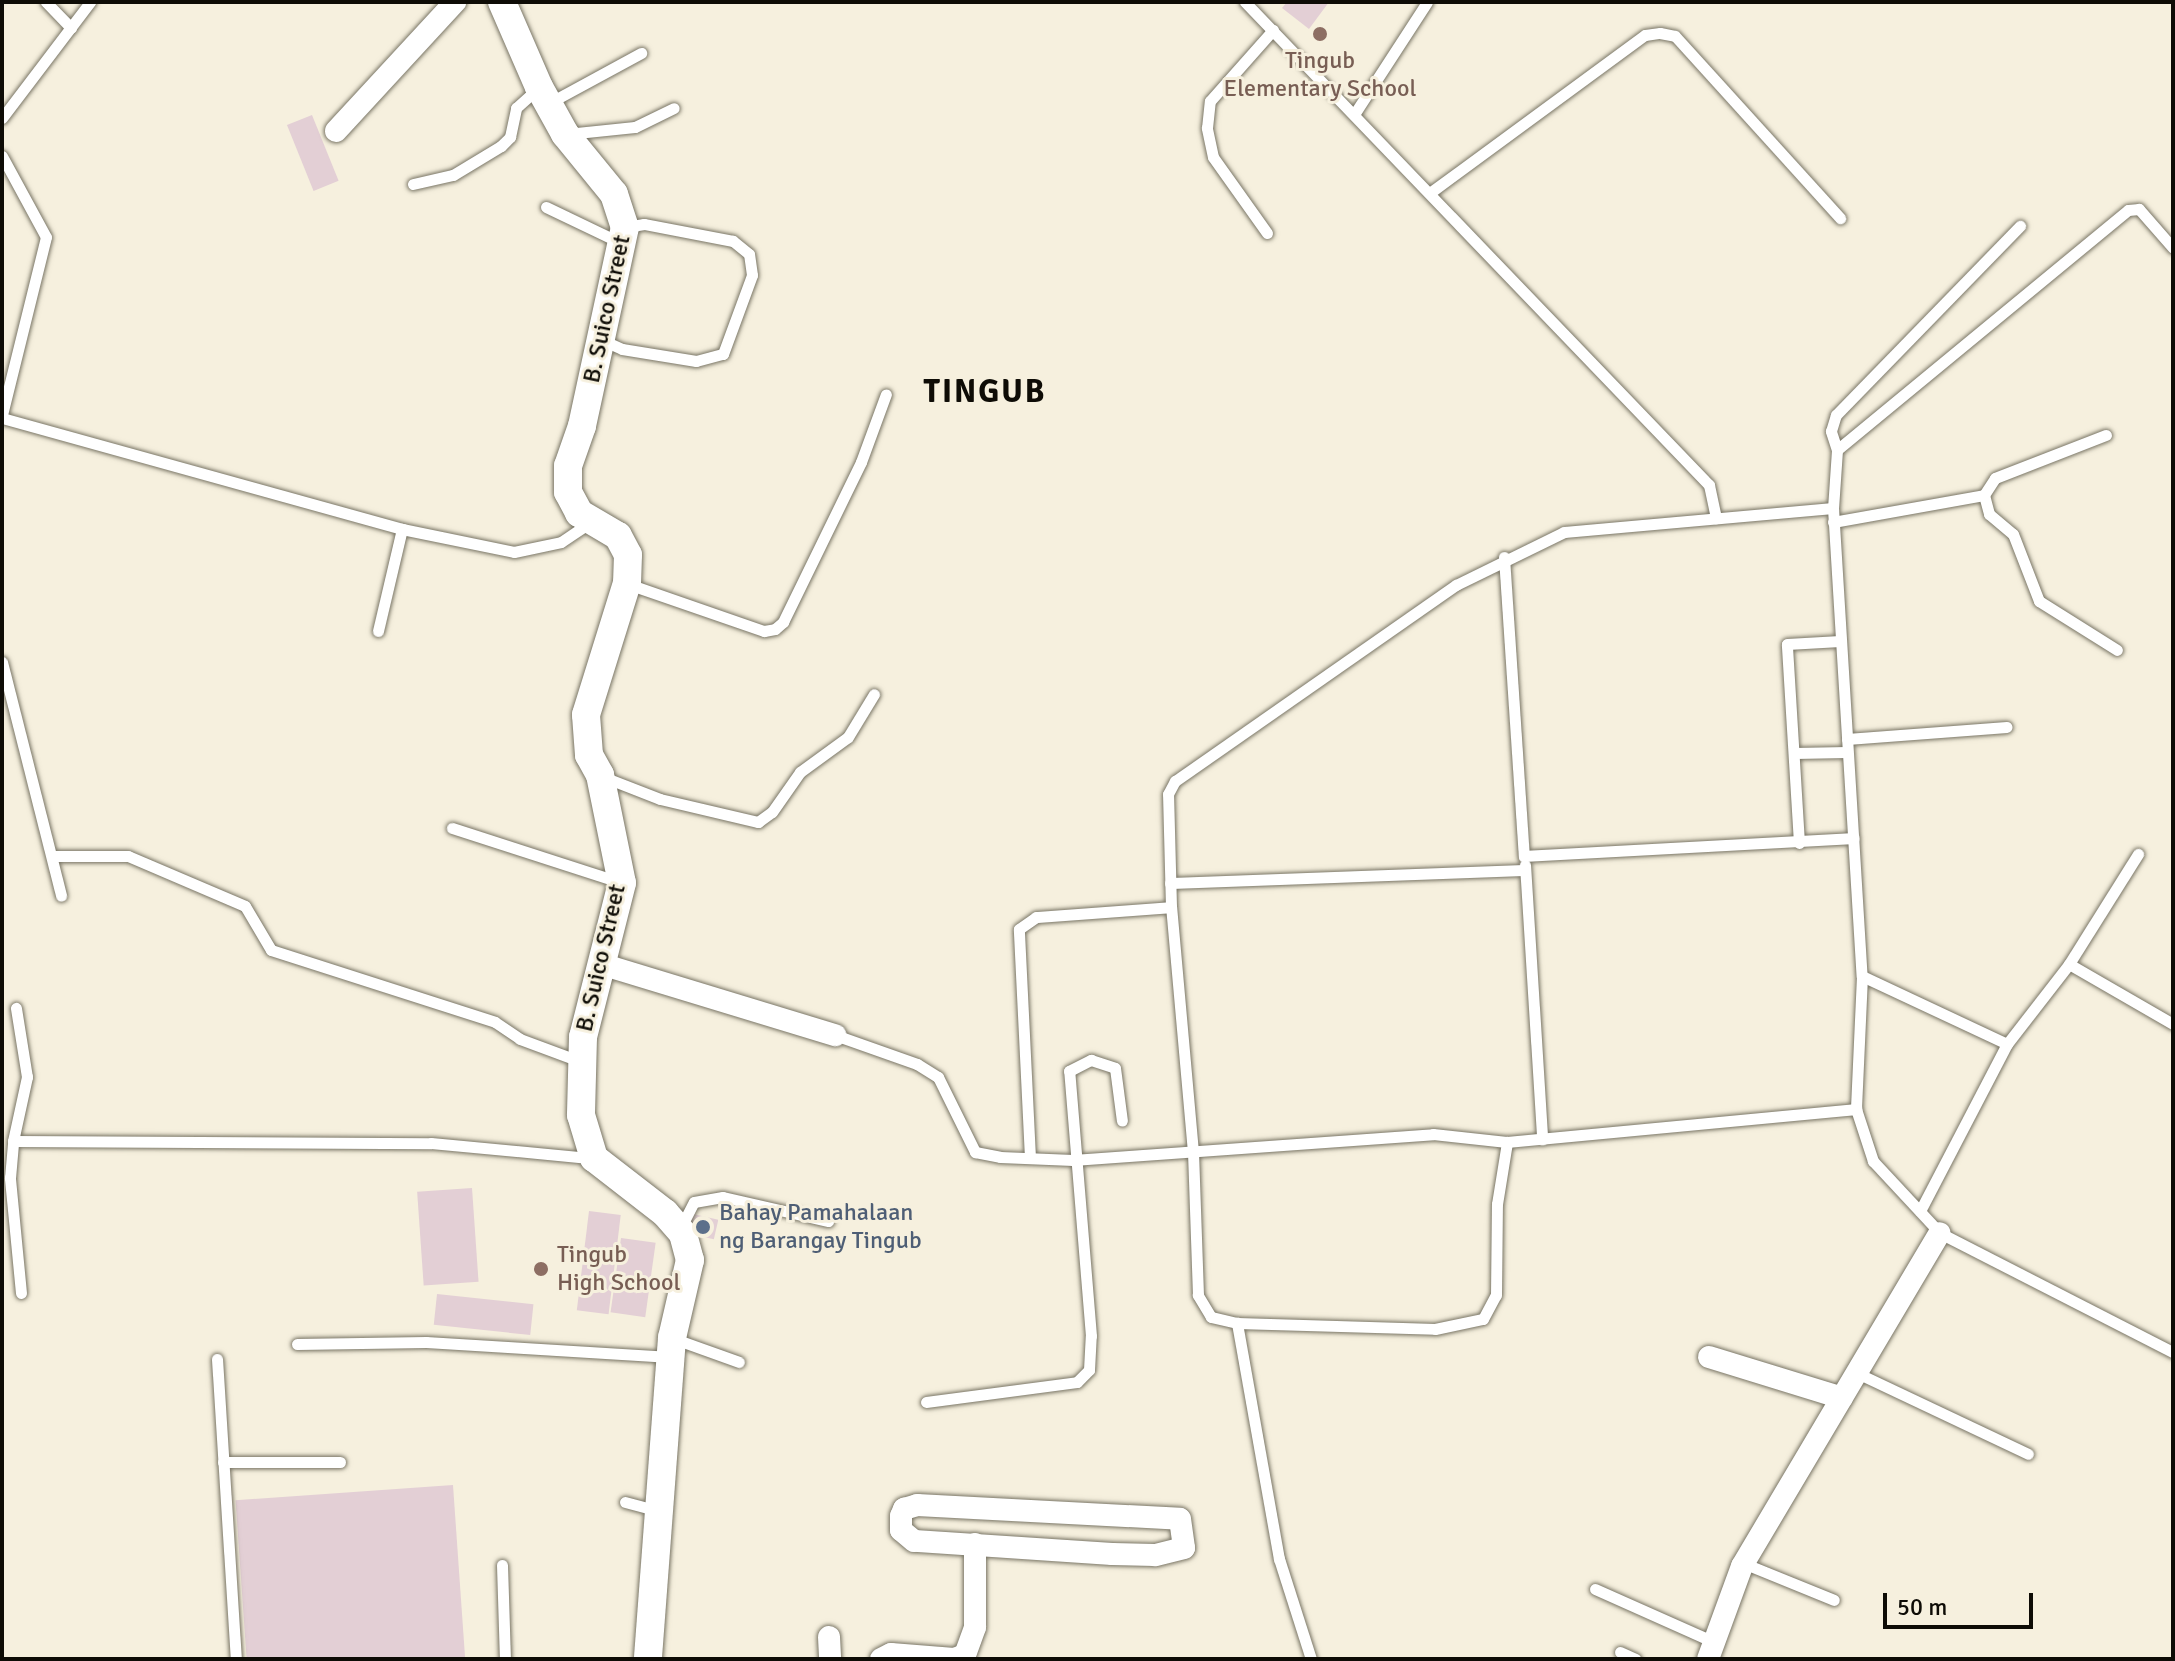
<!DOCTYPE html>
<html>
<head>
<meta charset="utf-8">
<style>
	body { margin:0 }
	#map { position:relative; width:2175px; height:1661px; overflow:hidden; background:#f6f0de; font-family:Signika,sans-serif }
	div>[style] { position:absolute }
	.building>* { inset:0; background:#e3cfd5; transform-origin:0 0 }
	.roads { filter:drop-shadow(0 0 2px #797565) drop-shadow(0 0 2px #797565) }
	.service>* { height:11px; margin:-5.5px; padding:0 5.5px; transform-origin:5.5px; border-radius:5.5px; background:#fff }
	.minor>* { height:22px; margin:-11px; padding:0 11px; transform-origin:11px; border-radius:11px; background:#fff }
	.tertiary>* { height:28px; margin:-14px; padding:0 14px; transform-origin:14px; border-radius:14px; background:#fff }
	.dots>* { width:22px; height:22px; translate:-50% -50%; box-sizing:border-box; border:4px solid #f6f0de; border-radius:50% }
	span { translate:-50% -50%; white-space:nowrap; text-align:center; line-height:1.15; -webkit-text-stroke:6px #f6f0de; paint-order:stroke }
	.education-label { font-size:24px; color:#785e54 }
	.left { translate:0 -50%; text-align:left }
	.street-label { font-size:24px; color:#0e0c06 }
	.service-label { font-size:24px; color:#4e5e75 }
	.district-label { font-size:32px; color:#0e0c06; font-weight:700; letter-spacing:2px }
	.frame { position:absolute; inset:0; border:4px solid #0e0c06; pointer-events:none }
	.scale { position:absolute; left:1883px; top:1593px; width:150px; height:36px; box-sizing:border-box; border:4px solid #0e0c06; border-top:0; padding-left:10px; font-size:24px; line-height:28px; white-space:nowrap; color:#0e0c06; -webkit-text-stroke:6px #f6f0de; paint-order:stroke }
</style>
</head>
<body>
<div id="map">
	<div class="building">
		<i style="clip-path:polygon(1287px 2px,1329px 2px,1309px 29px,1282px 8px)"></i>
		<i style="left:312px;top:115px;width:71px;height:27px;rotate:68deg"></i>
		<i style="left:472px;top:1188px;width:94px;height:55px;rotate:86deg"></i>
		<i style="left:589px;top:1211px;width:32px;height:100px;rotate:7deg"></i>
		<i style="left:693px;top:1214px;width:26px;height:20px;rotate:13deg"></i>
		<i style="left:621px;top:1238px;width:35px;height:75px;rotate:8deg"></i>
		<i style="left:437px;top:1294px;width:97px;height:31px;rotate:6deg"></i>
		<i style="left:453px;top:1485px;width:174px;height:218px;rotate:86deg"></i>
	</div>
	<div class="roads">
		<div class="service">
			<i style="left:46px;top:2px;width:36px;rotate:46deg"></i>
			<i style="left:1245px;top:2px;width:670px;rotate:46.15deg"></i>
			<i style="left:1709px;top:485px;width:34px;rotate:78deg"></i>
			<i style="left:549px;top:103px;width:105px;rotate:-28.5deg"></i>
			<i style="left:1355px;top:113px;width:132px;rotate:-57deg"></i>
			<i style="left:2px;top:118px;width:146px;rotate:-52.8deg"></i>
			<i style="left:567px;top:134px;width:68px;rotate:-5.9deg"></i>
			<i style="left:635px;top:127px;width:43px;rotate:-26deg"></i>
			<i style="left:2px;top:156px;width:92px;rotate:61.5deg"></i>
			<i style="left:46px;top:237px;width:183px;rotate:103.9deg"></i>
			<i style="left:413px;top:184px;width:41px;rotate:-12.7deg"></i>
			<i style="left:453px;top:175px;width:56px;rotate:-31.1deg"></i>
			<i style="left:501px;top:146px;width:13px;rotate:-45deg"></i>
			<i style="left:510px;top:137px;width:30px;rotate:-78deg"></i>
			<i style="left:516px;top:108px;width:31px;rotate:-42deg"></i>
			<i style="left:1431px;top:192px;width:265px;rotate:-36.3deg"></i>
			<i style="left:1645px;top:35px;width:15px;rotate:-8deg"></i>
			<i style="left:1660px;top:33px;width:15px;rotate:11deg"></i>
			<i style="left:1675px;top:36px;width:246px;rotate:47.8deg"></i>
			<i style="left:546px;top:207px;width:83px;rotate:25.6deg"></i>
			<i style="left:1267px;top:233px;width:93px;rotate:-125.4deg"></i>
			<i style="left:1213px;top:157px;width:30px;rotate:-102deg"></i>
			<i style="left:1207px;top:128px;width:27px;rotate:-84deg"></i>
			<i style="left:1210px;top:101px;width:95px;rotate:-48.4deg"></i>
			<i style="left:2173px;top:248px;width:52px;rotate:-131.1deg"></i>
			<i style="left:2139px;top:209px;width:11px;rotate:175deg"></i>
			<i style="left:2128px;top:210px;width:377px;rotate:140.5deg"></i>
			<i style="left:1837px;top:450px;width:58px;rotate:93.9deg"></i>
			<i style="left:1833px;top:508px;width:469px;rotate:86.5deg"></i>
			<i style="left:1862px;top:976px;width:133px;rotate:92.6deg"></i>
			<i style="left:1856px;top:1109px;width:55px;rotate:71.9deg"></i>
			<i style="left:1873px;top:1161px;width:98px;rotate:47.1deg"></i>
			<i style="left:1940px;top:1233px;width:262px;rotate:27.1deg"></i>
			<i style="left:602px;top:340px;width:22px;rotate:24deg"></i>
			<i style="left:622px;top:349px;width:75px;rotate:9.2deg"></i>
			<i style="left:696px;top:361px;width:28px;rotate:-15deg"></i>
			<i style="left:723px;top:354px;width:84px;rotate:-69.8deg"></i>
			<i style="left:752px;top:275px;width:21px;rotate:-98deg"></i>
			<i style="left:749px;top:254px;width:21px;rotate:-141deg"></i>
			<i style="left:733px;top:241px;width:91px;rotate:-169.2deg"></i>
			<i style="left:644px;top:224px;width:19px;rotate:171deg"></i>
			<i style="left:2px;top:418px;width:415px;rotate:15.5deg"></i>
			<i style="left:402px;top:529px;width:114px;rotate:11.6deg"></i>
			<i style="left:514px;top:552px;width:48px;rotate:-12deg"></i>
			<i style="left:561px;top:542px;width:36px;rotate:-34deg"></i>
			<i style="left:1837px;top:450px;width:20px;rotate:-108deg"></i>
			<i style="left:1831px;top:431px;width:17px;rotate:-73deg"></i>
			<i style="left:1836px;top:415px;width:264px;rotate:-45.8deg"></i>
			<i style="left:1984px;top:495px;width:20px;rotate:-57deg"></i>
			<i style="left:1995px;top:478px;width:119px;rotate:-21.2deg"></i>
			<i style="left:1833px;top:522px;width:153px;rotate:-10.1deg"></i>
			<i style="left:1984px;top:495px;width:20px;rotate:75deg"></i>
			<i style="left:1989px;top:514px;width:31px;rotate:40deg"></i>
			<i style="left:2013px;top:534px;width:72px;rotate:68.8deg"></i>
			<i style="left:2039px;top:601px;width:92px;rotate:32.1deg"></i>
			<i style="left:1504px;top:557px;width:300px;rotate:86.2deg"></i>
			<i style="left:1524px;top:856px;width:330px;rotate:-3.1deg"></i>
			<i style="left:628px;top:584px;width:144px;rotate:19.1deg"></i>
			<i style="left:764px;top:631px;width:11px;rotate:-10deg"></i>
			<i style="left:775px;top:629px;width:11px;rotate:-41deg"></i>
			<i style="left:783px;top:622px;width:178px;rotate:-64deg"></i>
			<i style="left:861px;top:462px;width:72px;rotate:-69.8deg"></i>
			<i style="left:378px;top:631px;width:105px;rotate:-76.8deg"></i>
			<i style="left:2px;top:662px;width:241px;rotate:75.8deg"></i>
			<i style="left:1847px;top:739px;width:160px;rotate:-4.3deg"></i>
			<i style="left:1794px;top:753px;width:53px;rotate:-1.1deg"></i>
			<i style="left:601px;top:776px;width:63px;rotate:21.3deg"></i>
			<i style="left:660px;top:799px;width:101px;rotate:13.2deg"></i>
			<i style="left:758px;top:822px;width:17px;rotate:-36deg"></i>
			<i style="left:772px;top:812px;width:49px;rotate:-55deg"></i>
			<i style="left:800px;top:772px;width:59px;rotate:-36.1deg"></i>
			<i style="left:848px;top:737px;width:50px;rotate:-58.8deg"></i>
			<i style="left:452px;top:828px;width:176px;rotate:17.9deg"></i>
			<i style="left:1799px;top:843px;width:199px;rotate:-93.5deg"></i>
			<i style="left:1787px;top:644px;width:53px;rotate:-3.2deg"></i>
			<i style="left:52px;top:856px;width:76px"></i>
			<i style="left:128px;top:856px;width:127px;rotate:23.1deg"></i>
			<i style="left:245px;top:906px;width:51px;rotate:59.4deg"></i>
			<i style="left:271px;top:950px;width:235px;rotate:17.8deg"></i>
			<i style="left:495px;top:1022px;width:30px;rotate:34deg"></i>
			<i style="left:520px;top:1039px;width:63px;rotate:20.4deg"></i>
			<i style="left:1525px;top:865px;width:275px;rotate:86.4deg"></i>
			<i style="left:1170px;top:883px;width:355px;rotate:-2.1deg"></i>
			<i style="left:2069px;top:964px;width:120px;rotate:30deg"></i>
			<i style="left:1862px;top:976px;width:160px;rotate:25.1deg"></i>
			<i style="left:835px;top:1035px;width:87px;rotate:19.5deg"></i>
			<i style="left:917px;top:1064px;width:25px;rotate:32deg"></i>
			<i style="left:938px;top:1077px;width:84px;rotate:63.7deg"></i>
			<i style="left:975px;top:1152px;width:25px;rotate:11deg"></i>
			<i style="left:1000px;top:1157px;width:73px;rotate:2.4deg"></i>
			<i style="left:1073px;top:1160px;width:361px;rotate:-4.1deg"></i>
			<i style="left:1433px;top:1134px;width:74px;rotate:6.2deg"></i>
			<i style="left:1507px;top:1142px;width:351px;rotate:-5.4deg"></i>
			<i style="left:13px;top:1141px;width:66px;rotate:-77.7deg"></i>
			<i style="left:27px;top:1077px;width:70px;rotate:-99.1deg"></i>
			<i style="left:1030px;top:1158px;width:229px;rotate:-92.8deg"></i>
			<i style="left:1019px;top:929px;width:21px;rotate:-35deg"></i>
			<i style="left:1036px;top:917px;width:135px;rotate:-4.2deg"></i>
			<i style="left:1920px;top:1211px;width:188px;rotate:-62.5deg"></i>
			<i style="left:2007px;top:1044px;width:101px;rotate:-52.2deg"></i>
			<i style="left:2069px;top:964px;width:130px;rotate:-57.9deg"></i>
			<i style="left:680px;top:1229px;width:30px;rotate:-63deg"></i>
			<i style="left:694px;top:1202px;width:29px;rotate:-10deg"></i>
			<i style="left:723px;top:1197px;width:108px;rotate:12.9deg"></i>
			<i style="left:21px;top:1293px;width:116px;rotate:-95.5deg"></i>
			<i style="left:10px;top:1178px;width:37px;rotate:-85deg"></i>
			<i style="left:13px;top:1141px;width:418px;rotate:0.3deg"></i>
			<i style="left:431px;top:1143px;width:161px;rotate:5.4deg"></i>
			<i style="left:1237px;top:1323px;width:27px;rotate:-167deg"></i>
			<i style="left:1211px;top:1317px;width:26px;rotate:-121deg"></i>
			<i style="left:1198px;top:1295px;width:143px;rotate:-92deg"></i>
			<i style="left:1193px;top:1152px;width:246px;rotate:-95.1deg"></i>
			<i style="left:1171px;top:907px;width:113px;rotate:-91.5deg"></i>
			<i style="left:1168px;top:794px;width:15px;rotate:-62deg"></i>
			<i style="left:1175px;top:781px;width:343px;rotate:-34.9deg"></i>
			<i style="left:1456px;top:585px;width:120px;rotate:-26.1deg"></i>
			<i style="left:1564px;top:532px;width:270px;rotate:-5.1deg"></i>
			<i style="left:672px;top:1338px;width:71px;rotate:19.7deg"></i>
			<i style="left:297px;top:1344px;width:129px;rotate:-0.9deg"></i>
			<i style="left:426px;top:1342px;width:245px;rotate:3.5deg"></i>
			<i style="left:217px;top:1359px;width:301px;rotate:86.4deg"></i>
			<i style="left:1857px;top:1373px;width:189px;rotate:25.3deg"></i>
			<i style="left:926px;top:1402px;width:152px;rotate:-7.5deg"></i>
			<i style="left:1077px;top:1382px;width:17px;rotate:-45deg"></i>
			<i style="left:1089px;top:1370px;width:34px;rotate:-87deg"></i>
			<i style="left:1091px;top:1336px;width:266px;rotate:-94.7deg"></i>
			<i style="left:1069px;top:1071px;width:25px;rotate:-27deg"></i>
			<i style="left:1091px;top:1060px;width:25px;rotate:18deg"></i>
			<i style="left:1115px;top:1068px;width:53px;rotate:82.5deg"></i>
			<i style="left:223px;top:1462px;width:117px"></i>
			<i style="left:625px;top:1502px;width:35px;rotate:15deg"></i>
			<i style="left:1743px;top:1563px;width:98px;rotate:22.1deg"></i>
			<i style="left:502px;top:1565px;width:94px;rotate:88.2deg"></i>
			<i style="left:1595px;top:1589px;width:130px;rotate:24deg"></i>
			<i style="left:1620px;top:1652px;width:17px;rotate:24deg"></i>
			<i style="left:1311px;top:1659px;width:105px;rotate:-107.7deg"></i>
			<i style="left:1279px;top:1559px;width:240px;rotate:-100.1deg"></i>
			<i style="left:1237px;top:1323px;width:198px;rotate:1.7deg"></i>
			<i style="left:1435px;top:1329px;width:49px;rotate:-11.8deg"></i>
			<i style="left:1483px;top:1319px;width:27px;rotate:-62deg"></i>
			<i style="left:1496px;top:1295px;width:91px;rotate:-89.4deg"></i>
			<i style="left:1497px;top:1204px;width:63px;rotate:-80.8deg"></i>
		</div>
		<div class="minor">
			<i style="left:336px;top:131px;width:176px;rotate:-47.3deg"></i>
			<i style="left:601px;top:964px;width:245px;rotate:16.9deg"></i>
			<i style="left:1709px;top:1357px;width:139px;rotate:17.1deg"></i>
			<i style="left:917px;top:1505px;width:263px;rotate:3deg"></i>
			<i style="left:1180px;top:1519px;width:29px;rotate:82deg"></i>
			<i style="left:1184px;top:1548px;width:30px;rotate:166deg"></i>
			<i style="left:1155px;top:1555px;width:43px;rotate:-178.7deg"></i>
			<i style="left:1112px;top:1554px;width:198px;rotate:-176.2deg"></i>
			<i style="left:914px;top:1541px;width:17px;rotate:-140deg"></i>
			<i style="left:901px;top:1530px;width:14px;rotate:-90deg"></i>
			<i style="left:901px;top:1516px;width:8px;rotate:-67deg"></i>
			<i style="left:904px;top:1509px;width:14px;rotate:-17deg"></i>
			<i style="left:829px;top:1637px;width:22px;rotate:87deg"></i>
			<i style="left:881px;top:1659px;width:11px;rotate:-27deg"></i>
			<i style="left:891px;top:1654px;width:63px;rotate:4.5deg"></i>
			<i style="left:954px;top:1659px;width:12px;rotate:-20deg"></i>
			<i style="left:965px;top:1655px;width:30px;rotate:-70deg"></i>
			<i style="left:975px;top:1627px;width:83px;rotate:-90deg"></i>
			<i style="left:1708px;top:1659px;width:99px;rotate:-69.9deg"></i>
			<i style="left:1742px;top:1566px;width:387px;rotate:-59.3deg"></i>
		</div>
		<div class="tertiary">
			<i style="left:502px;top:2px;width:93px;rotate:66.5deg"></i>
			<i style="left:539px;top:87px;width:54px;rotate:61deg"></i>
			<i style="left:565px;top:134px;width:77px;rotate:50.8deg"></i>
			<i style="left:614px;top:194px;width:35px;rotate:72deg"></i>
			<i style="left:625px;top:227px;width:204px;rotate:102.2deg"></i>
			<i style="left:582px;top:426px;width:42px;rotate:109.3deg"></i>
			<i style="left:568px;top:466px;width:26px;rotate:90deg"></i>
			<i style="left:568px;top:492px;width:24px;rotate:62deg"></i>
			<i style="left:579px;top:513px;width:45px;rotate:30.5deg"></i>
			<i style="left:618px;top:536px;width:21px;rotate:62deg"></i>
			<i style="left:628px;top:555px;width:28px;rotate:92deg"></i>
			<i style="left:627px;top:583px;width:138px;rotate:107.3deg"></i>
			<i style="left:586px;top:715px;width:40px;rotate:85.7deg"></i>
			<i style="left:589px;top:755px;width:23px;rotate:61deg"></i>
			<i style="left:600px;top:775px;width:110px;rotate:78.5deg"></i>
			<i style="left:622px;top:883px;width:159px;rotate:104.2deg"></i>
			<i style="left:583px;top:1037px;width:78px;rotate:91.5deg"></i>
			<i style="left:581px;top:1115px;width:45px;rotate:73.2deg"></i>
			<i style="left:594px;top:1158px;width:90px;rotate:37.8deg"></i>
			<i style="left:665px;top:1213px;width:28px;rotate:49deg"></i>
			<i style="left:683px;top:1234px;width:27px;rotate:75deg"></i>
			<i style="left:690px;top:1260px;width:80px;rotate:103deg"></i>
			<i style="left:672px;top:1338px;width:322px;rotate:94.3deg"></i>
		</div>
	</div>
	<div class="dots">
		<i style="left:1320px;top:34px;background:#8d6e63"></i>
		<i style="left:703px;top:1227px;background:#5c6f8a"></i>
		<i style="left:541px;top:1269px;background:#8d6e63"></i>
	</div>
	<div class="education-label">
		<span style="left:1320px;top:75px">Tingub<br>Elementary School</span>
		<span class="left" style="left:557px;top:1269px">Tingub<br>High School</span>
	</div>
	<div class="street-label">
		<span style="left:607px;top:309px;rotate:-78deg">B. Suico Street</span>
		<span style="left:601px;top:958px;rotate:-77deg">B. Suico Street</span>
	</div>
	<div class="service-label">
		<span class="left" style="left:719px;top:1227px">Bahay Pamahalaan<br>ng Barangay Tingub</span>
	</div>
	<div class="district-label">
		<span style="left:985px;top:392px">TINGUB</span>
	</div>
	<div class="frame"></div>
	<div class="scale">50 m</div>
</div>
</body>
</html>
